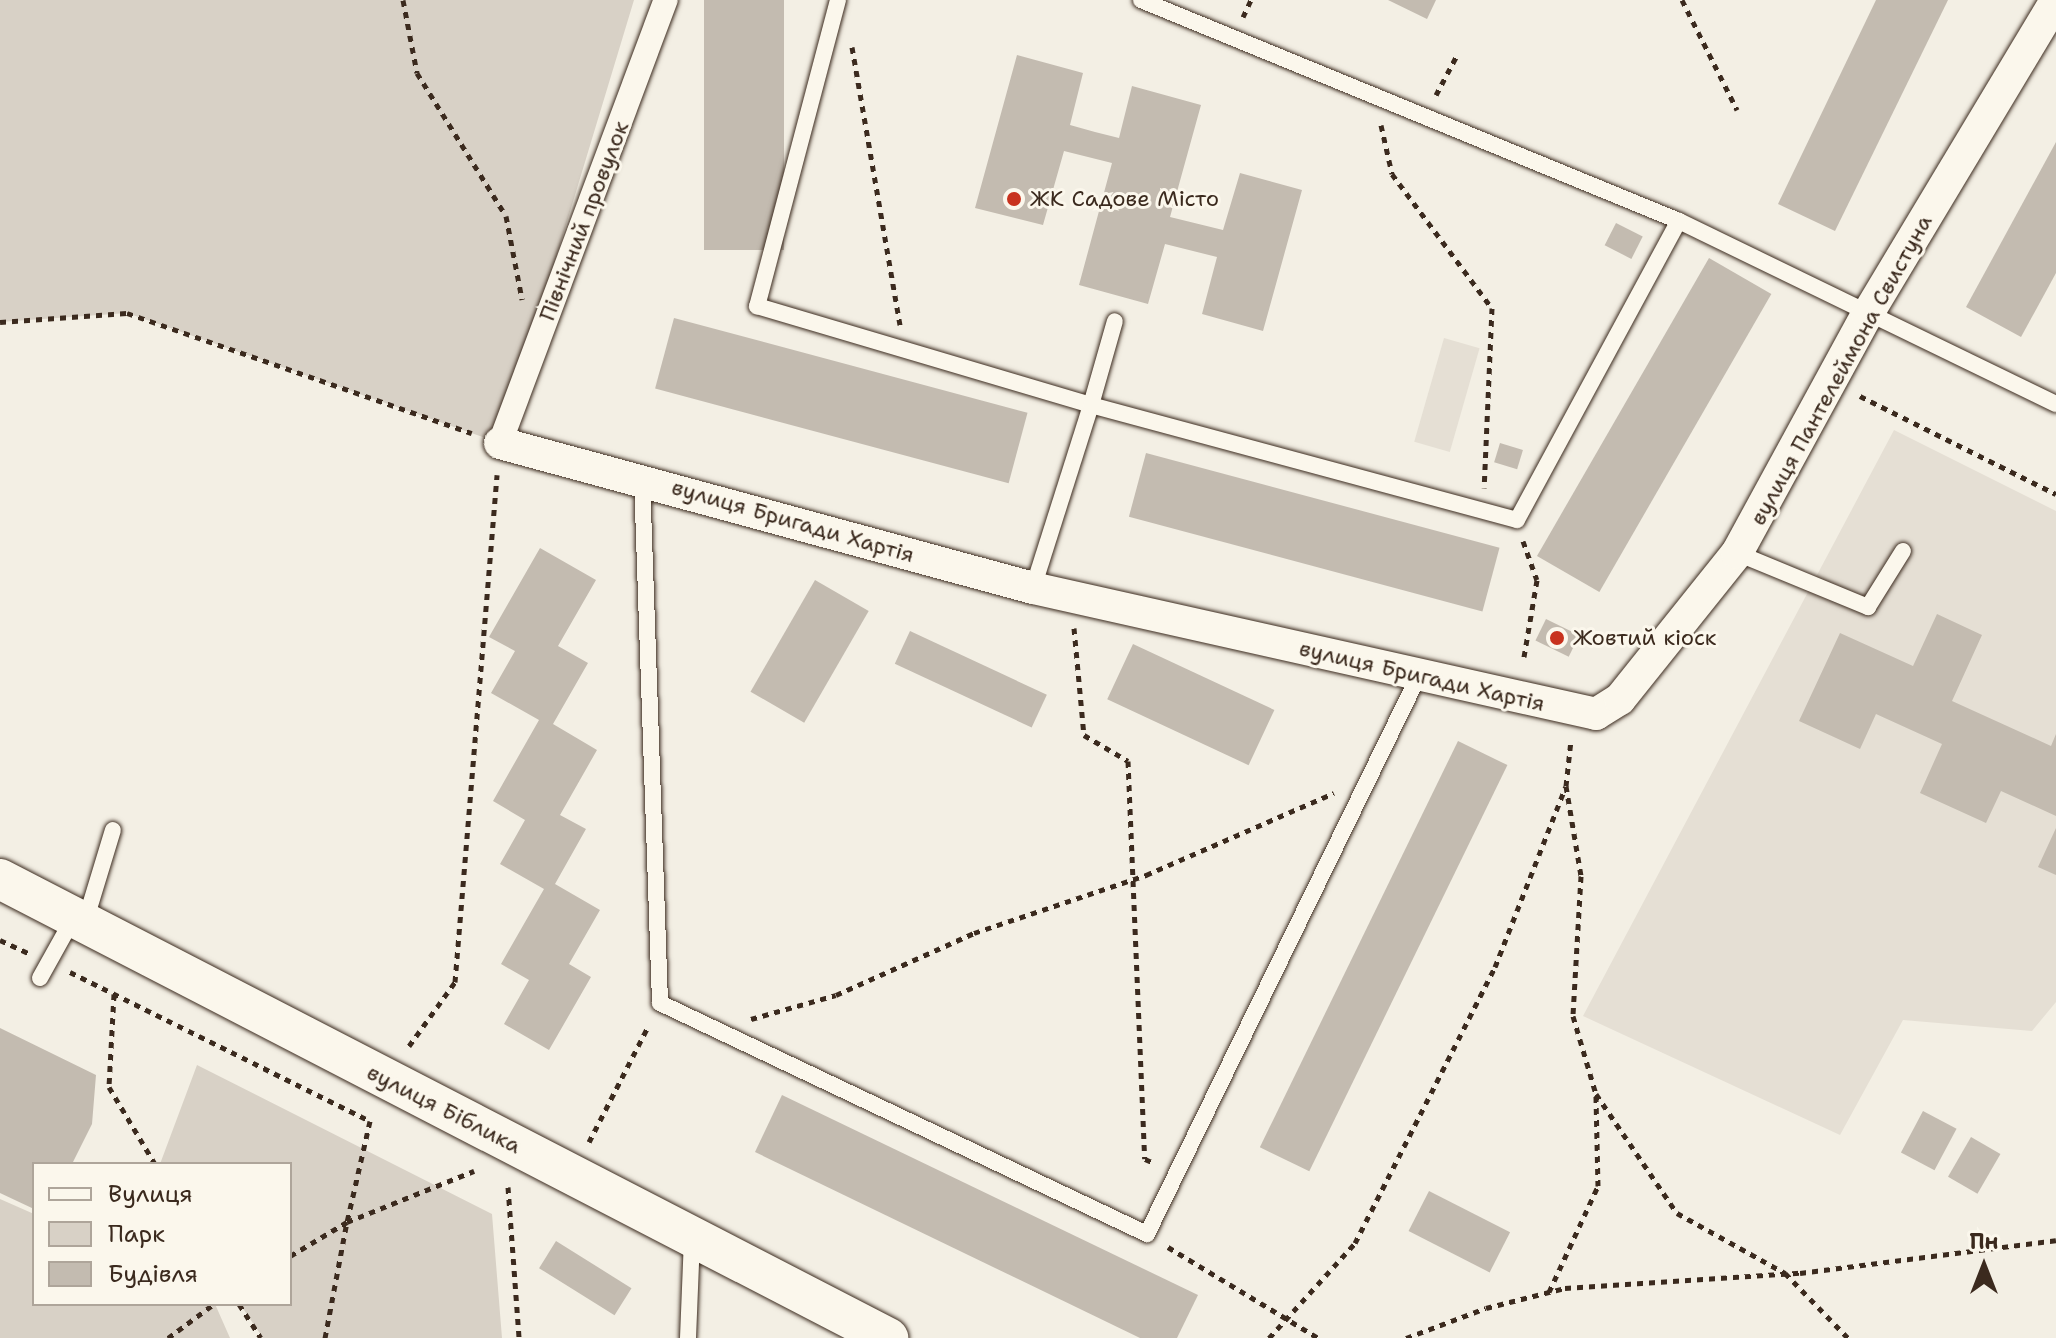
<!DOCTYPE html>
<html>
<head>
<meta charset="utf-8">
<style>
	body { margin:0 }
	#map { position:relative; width:2056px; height:1338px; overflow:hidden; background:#f3efe4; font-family:"Shantell Sans",sans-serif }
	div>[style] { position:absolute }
	.built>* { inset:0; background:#e5dfd4; transform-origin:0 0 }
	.green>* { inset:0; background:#d8d1c6 }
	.building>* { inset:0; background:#c3bbb0; transform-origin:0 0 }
	.path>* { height:5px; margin-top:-2.5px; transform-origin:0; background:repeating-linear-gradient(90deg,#3b2a1e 0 6px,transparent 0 12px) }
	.roads { filter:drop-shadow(0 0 2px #3b2a1e) drop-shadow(0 0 2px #3b2a1e) }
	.service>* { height:16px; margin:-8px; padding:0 8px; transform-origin:8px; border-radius:8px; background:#fbf7ec }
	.pedestrian>* { height:24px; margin:-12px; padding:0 12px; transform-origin:12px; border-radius:12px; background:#fbf7ec }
	.minor>* { height:32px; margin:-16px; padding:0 16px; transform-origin:16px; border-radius:16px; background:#fbf7ec }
	.tertiary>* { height:40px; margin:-20px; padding:0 20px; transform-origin:20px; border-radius:20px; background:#fbf7ec }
	.dots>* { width:22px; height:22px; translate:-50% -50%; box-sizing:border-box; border:4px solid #fbf7ec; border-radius:50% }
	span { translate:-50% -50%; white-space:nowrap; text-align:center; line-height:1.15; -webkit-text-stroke:6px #fbf7ec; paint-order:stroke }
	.poi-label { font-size:22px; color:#3b2a1e }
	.left { translate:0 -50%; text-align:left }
	.street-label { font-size:22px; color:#3b2a1e }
	.legend { position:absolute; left:32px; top:1162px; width:260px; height:144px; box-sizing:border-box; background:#fbf7ec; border:2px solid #aea59a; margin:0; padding:10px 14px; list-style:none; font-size:24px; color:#3b2a1e }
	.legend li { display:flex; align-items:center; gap:16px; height:40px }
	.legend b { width:40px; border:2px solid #aea59a }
	.north { position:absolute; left:1944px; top:1226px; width:80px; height:80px; -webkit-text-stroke:6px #fbf7ec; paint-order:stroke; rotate:0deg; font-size:22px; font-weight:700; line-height:32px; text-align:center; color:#3b2a1e }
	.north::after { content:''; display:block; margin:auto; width:28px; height:36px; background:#3b2a1e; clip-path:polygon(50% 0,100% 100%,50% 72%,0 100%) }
</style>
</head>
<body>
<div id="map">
	<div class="built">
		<i style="left:1444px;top:338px;width:37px;height:108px;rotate:16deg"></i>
		<i style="clip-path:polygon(1894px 430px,2056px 511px,2056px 1002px,2032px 1031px,1903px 1020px,1840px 1135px,1583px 1016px)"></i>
	</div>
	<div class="green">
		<i style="clip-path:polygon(0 0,634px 0,500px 443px,127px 313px,0 322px)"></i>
		<i style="clip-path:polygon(197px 1065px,492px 1214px,502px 1338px,263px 1338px,240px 1304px,290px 1304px,290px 1164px,160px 1164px)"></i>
		<i style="clip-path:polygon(0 1199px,34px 1214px,34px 1304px,215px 1304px,230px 1338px,0 1338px)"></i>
	</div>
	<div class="building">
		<i style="left:704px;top:0;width:80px;height:250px"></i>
		<i style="clip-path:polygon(1388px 0,1436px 0,1427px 19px)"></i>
		<i style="clip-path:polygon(1948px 0,1835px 231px,1778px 204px,1876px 0)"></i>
		<i style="clip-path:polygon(1017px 55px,1083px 73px,1070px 125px,1095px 132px,1119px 138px,1132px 86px,1201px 105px,1170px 217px,1223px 230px,1240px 173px,1302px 190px,1263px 331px,1202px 314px,1217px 257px,1165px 244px,1148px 304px,1079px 285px,1112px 163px,1064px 151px,1043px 225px,975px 208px)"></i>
		<i style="clip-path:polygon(2056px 142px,2056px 273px,2021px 337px,1966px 307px)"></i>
		<i style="left:1616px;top:223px;width:30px;height:25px;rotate:27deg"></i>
		<i style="left:1709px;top:258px;width:72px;height:344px;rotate:30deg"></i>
		<i style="left:674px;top:318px;width:366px;height:73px;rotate:15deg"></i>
		<i style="left:1500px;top:443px;width:24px;height:20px;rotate:17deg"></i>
		<i style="left:1146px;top:453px;width:366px;height:66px;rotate:15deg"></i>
		<i style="clip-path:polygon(540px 548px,596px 580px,558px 646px,588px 663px,553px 724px,597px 750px,560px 815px,586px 829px,555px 884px,600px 910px,569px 964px,591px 977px,549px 1050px,504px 1024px,529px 980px,501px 964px,544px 889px,500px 864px,525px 820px,493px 801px,539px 720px,491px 693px,515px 651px,489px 637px)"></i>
		<i style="left:815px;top:580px;width:62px;height:129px;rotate:30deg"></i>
		<i style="clip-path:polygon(1937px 614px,1982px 635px,1952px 701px,2051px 746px,2056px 734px,2056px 816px,2001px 791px,1986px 823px,1920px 793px,1942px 744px,1876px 714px,1860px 749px,1799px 721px,1840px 633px,1913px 666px)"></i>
		<i style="left:1546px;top:619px;width:37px;height:24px;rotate:26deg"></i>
		<i style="left:910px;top:631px;width:151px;height:36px;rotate:25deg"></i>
		<i style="left:1133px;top:644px;width:156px;height:61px;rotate:25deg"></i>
		<i style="left:1458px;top:741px;width:55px;height:452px;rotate:26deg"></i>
		<i style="clip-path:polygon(2056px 828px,2056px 875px,2038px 867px)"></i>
		<i style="clip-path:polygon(0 1028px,96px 1075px,92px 1124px,72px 1164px,34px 1164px,34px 1209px,0 1193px)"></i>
		<i style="clip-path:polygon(782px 1095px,1198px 1295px,1177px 1338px,1140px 1338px,755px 1152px)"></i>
		<i style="left:1923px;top:1111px;width:38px;height:47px;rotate:28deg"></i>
		<i style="left:1971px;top:1137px;width:34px;height:46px;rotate:30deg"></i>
		<i style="left:1429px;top:1191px;width:91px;height:45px;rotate:27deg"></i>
		<i style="left:556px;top:1241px;width:89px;height:32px;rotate:32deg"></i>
	</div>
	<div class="path">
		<i style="left:403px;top:0;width:74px;rotate:79.1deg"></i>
		<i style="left:417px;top:73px;width:168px;rotate:58.1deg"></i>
		<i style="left:506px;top:216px;width:85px;rotate:79.1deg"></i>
		<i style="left:1682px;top:0;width:123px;rotate:63.4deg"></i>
		<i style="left:1243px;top:17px;width:19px;rotate:-65deg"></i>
		<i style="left:852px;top:47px;width:282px;rotate:80.2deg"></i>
		<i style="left:1436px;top:95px;width:43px;rotate:-62.2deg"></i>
		<i style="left:1381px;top:125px;width:50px;rotate:77.3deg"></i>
		<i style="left:1392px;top:174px;width:167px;rotate:53.3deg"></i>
		<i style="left:1492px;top:308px;width:180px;rotate:92.5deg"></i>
		<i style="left:0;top:322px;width:127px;rotate:-4.1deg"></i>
		<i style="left:127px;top:313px;width:365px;rotate:19.2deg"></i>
		<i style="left:1860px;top:396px;width:219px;rotate:26.6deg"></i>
		<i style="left:1523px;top:541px;width:41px;rotate:70.3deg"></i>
		<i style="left:1537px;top:580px;width:78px;rotate:99.6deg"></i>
		<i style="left:1074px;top:628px;width:107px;rotate:84.7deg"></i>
		<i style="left:1084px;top:735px;width:51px;rotate:30.6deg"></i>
		<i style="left:1128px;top:761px;width:398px;rotate:87.6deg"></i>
		<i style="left:1145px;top:1159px;width:10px;rotate:24deg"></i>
		<i style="left:1566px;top:786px;width:91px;rotate:80.5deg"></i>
		<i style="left:1581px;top:876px;width:140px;rotate:93.3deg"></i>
		<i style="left:1573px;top:1016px;width:81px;rotate:73.6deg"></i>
		<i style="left:1596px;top:1094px;width:144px;rotate:55.8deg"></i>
		<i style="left:1677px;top:1213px;width:124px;rotate:29.1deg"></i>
		<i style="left:1785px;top:1273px;width:91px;rotate:45.9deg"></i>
		<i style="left:0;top:940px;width:31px;rotate:25deg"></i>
		<i style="left:70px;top:972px;width:335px;rotate:26.4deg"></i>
		<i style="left:370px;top:1121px;width:104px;rotate:102.8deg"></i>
		<i style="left:347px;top:1222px;width:66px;rotate:149.2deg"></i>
		<i style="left:114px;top:994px;width:93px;rotate:93.1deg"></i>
		<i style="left:109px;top:1087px;width:90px;rotate:59.1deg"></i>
		<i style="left:751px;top:1019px;width:88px;rotate:-15.8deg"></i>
		<i style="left:836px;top:995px;width:151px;rotate:-24.2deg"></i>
		<i style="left:974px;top:933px;width:182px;rotate:-18.6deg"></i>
		<i style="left:1146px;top:875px;width:205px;rotate:-23.6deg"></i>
		<i style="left:409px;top:1046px;width:79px;rotate:-54.3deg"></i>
		<i style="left:455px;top:982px;width:509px;rotate:-85.26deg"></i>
		<i style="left:589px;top:1142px;width:131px;rotate:-62.9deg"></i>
		<i style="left:508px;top:1187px;width:151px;rotate:85.8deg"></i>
		<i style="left:1168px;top:1247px;width:175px;rotate:31.2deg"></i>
		<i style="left:1549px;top:1292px;width:117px;rotate:-65.2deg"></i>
		<i style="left:1598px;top:1186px;width:91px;rotate:-91.3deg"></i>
		<i style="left:239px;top:1304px;width:40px;rotate:57.1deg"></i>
		<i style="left:168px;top:1338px;width:57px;rotate:-36.5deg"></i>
		<i style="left:325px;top:1338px;width:118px;rotate:-79.3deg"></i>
		<i style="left:347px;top:1222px;width:137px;rotate:-21.9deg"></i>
		<i style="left:1269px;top:1338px;width:128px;rotate:-47.8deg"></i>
		<i style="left:1355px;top:1243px;width:309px;rotate:-63.1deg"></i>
		<i style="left:1495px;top:967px;width:194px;rotate:-68.6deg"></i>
		<i style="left:1566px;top:786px;width:46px;rotate:-83.8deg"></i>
		<i style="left:1406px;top:1338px;width:85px;rotate:-20.6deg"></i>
		<i style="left:1486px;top:1308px;width:81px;rotate:-14.2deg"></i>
		<i style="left:1565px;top:1288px;width:235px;rotate:-3.7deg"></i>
		<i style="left:1800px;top:1273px;width:258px;rotate:-7.3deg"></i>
	</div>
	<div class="roads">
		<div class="service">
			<i style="left:838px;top:0;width:317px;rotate:104.8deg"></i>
			<i style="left:757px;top:306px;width:348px;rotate:16.5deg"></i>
			<i style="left:1091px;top:405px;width:87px;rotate:-74.1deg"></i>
			<i style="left:1141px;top:0;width:582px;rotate:22.33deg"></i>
			<i style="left:1679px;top:221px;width:419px;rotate:25.9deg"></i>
			<i style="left:642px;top:479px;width:524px;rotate:88.03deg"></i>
			<i style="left:660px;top:1003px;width:539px;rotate:25.38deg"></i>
			<i style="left:1147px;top:1234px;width:624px;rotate:-64.05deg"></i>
			<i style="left:1737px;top:553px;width:142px;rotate:22.4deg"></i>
			<i style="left:1868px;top:607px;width:66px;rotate:-58deg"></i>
			<i style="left:1033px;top:588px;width:192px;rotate:-72.4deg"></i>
			<i style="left:1091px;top:405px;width:441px;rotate:15.1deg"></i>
			<i style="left:1517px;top:520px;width:340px;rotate:-61.6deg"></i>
			<i style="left:85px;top:922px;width:96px;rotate:-73.1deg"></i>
			<i style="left:40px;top:978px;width:70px;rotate:-60.9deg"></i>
			<i style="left:688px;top:1338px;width:99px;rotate:-87.7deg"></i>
		</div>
		<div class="pedestrian">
			<i style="left:500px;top:443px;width:473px;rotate:-69.5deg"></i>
		</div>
		<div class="minor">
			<i style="left:500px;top:443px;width:552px;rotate:15.22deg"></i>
			<i style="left:1033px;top:588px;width:577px;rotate:12.61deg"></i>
			<i style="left:1596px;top:714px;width:28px;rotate:-32deg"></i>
			<i style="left:1620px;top:699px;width:187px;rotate:-51.3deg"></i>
			<i style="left:1737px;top:553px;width:271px;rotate:-61.4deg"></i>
			<i style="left:1867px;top:315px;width:366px;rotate:-59deg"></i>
		</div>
		<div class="tertiary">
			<i style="left:0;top:879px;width:1000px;rotate:27.33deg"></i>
		</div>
	</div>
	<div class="dots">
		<i style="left:1014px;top:199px;background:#c8321e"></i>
		<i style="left:1557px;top:638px;background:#c8321e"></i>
	</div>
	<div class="poi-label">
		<span class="left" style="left:1030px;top:199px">ЖК Садове Місто</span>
		<span class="left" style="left:1573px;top:638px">Жовтий кіоск</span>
	</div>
	<div class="street-label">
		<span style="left:584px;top:221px;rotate:-69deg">Північний провулок</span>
		<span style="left:1841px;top:370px;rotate:-61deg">вулиця Пантелеймона Свистуна</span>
		<span style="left:793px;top:521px;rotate:16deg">вулиця Бригади Хартія</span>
		<span style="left:1422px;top:676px;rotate:13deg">вулиця Бригади Хартія</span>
		<span style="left:444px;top:1109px;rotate:27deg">вулиця Біблика</span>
	</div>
	<ul class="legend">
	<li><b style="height:10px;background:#fbf7ec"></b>Вулиця</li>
	<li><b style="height:22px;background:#d8d1c6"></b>Парк</li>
	<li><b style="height:22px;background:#c3bbb0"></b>Будівля</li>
	</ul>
	<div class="north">Пн</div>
</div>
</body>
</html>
